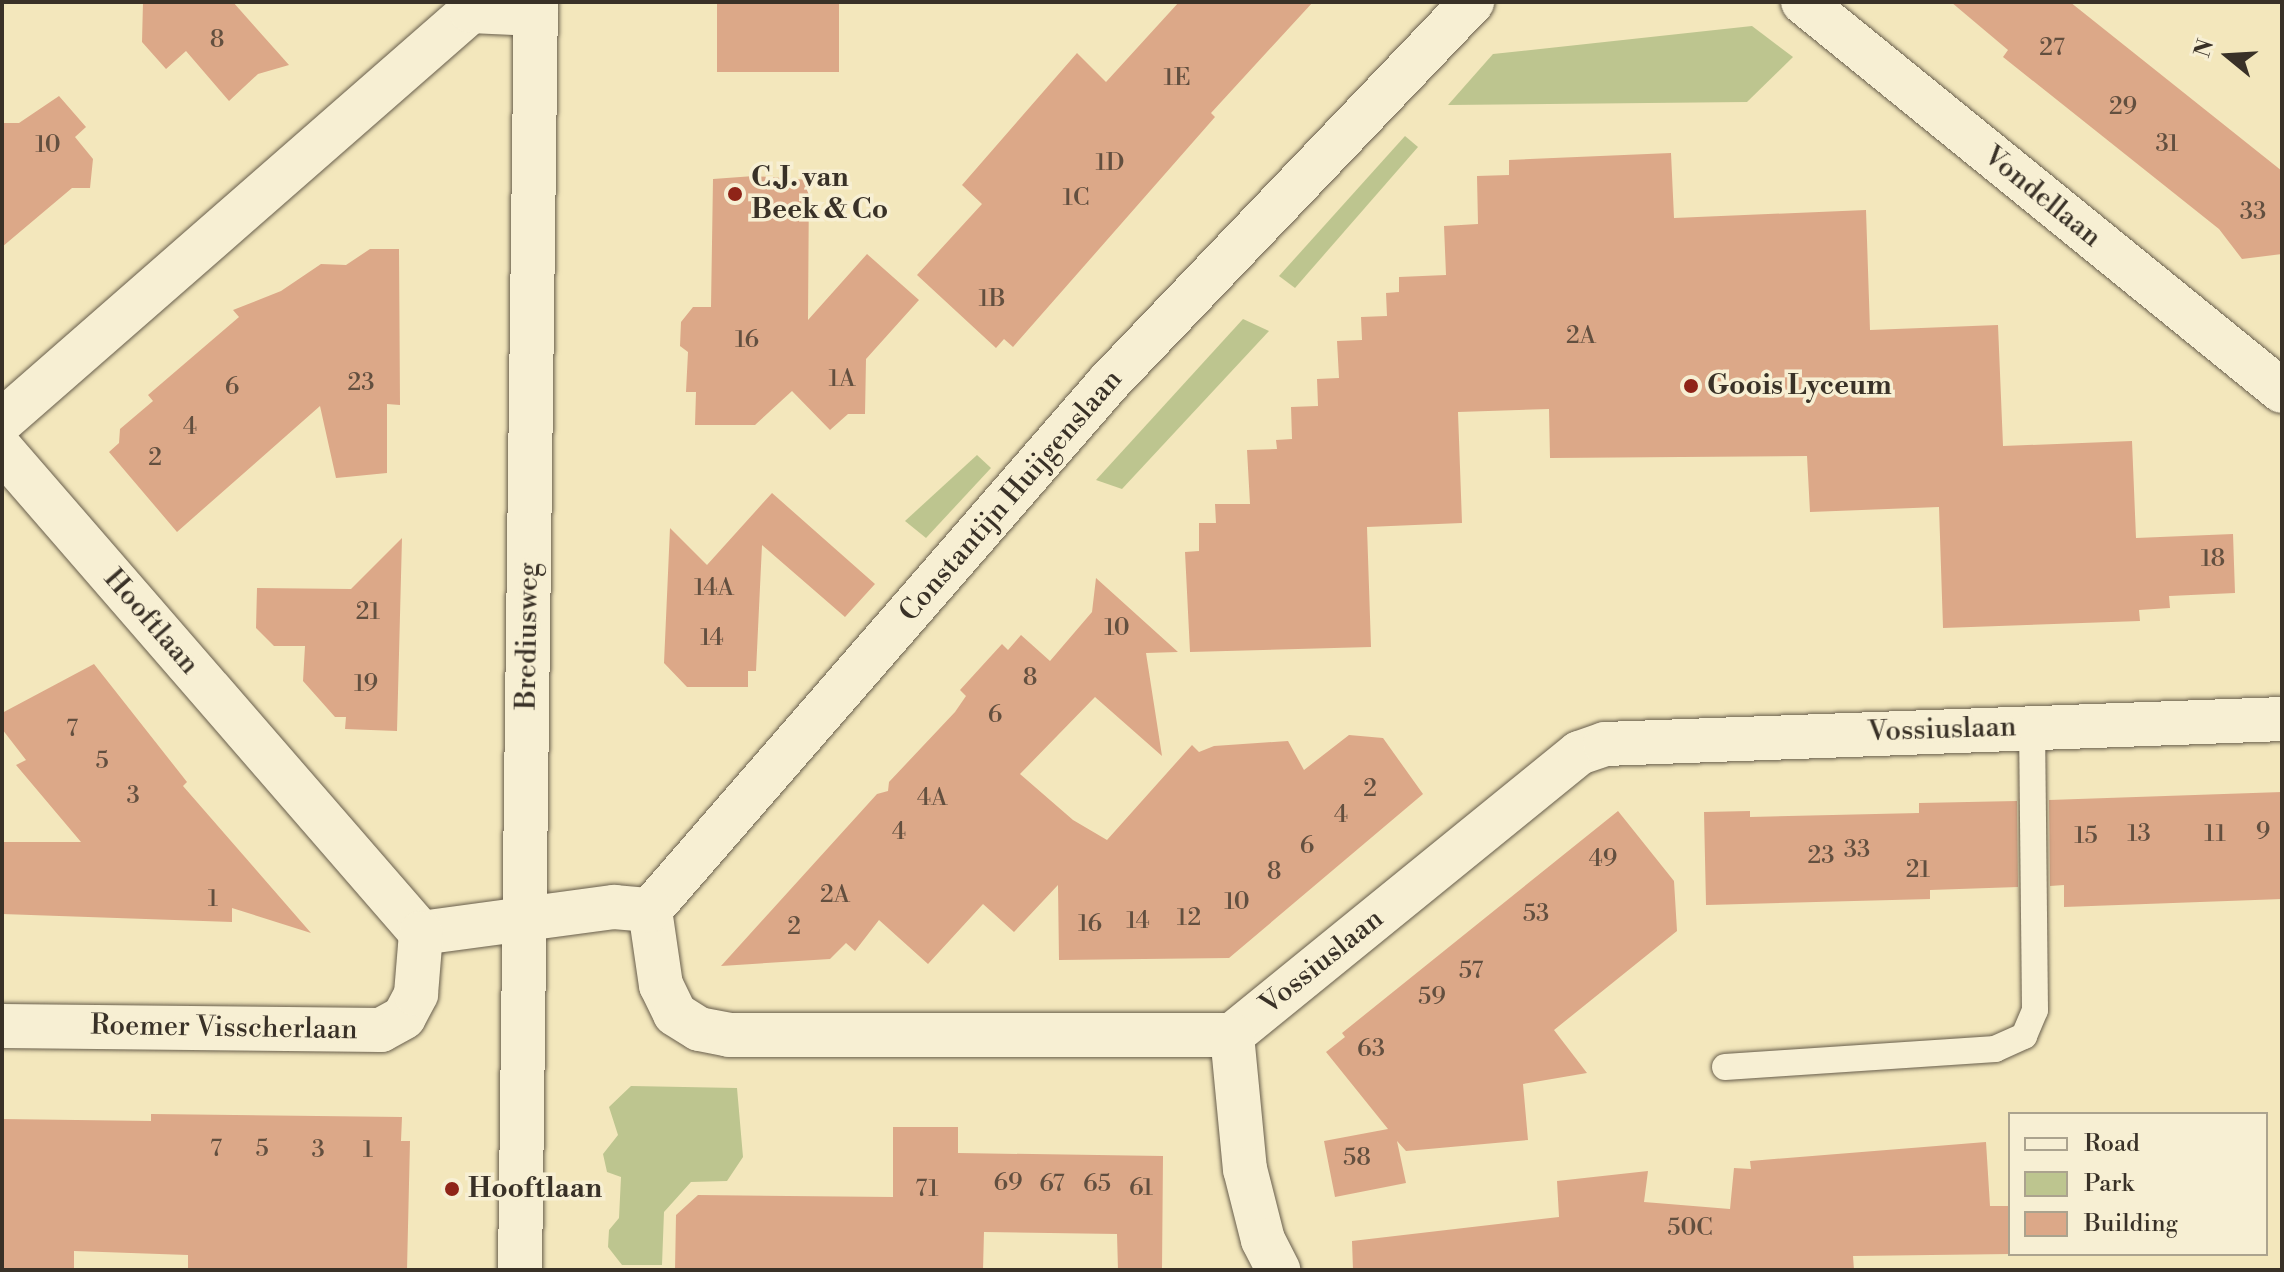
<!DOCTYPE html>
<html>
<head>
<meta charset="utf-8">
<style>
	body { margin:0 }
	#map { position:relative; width:2284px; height:1272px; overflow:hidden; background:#f3e7bc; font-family:"Libre Bodoni",serif }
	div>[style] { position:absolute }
	.green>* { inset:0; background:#bdc58f }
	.building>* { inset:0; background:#dca888; transform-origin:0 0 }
	.roads { filter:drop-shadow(0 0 2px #685e4c) drop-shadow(0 0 2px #685e4c) }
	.service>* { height:26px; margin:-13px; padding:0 13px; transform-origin:13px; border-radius:13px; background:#f7efd3 }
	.minor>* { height:44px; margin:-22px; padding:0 22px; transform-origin:22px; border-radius:22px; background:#f7efd3 }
	.tertiary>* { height:44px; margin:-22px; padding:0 22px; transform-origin:22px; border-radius:22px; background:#f7efd3 }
	.dots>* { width:22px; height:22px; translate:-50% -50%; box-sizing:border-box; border:4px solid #f7efd3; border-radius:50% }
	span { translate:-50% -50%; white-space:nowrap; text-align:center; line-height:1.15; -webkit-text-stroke:7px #f7efd3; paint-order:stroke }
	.number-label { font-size:24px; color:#624f3f }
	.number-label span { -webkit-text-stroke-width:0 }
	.poi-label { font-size:28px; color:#393127; font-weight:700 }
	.left { translate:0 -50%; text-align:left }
	.street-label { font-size:28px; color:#393127 }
	.frame { position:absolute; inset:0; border:4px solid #393127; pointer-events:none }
	.legend { position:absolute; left:2008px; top:1112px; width:260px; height:144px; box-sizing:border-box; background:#f7efd3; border:2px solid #aba38e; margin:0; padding:10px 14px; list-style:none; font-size:24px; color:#393127 }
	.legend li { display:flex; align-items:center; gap:16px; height:40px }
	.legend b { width:40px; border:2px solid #aba38e }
	.north { position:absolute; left:2188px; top:16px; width:80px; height:80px; -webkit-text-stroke:6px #f7efd3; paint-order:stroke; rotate:288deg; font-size:22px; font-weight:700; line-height:32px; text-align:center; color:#393127 }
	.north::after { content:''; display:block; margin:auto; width:28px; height:36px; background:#393127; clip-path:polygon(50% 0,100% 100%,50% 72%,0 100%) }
</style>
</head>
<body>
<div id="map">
	<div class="green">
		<i style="clip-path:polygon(1752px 26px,1793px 57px,1747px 102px,1448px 105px,1493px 54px)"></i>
		<i style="clip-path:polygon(1405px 136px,1418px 147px,1295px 288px,1279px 276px)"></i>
		<i style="clip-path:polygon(1243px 319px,1269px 331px,1122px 489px,1096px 480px)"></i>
		<i style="clip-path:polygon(977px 455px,991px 468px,926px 538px,905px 521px)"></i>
		<i style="clip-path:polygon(631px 1086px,737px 1088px,743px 1157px,727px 1181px,691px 1182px,664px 1212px,662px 1265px,622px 1265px,608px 1247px,609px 1230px,619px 1218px,621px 1177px,607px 1172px,603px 1154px,618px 1135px,609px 1107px)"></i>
	</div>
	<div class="building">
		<i style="clip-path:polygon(143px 2px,233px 2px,289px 65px,258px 74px,229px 101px,186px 51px,166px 69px,142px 42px)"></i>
		<i style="left:717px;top:2px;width:122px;height:70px"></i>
		<i style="clip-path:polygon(1179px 2px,1313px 2px,1211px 113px,1215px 117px,1013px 347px,1004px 339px,996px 348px,917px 275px,982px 204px,962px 185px,1077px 53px,1106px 82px)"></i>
		<i style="clip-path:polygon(1951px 2px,2070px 2px,2282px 171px,2282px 254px,2242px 259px,2219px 229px,2003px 57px,2008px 50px)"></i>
		<i style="clip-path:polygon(59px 96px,86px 127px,75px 137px,93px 159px,90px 188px,72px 188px,2px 247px,2px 123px,19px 123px)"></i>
		<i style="clip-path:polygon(1671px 153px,1674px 218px,1866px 210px,1870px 330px,1998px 325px,2003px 446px,2132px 441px,2136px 538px,2233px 534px,2235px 593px,2169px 596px,2170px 608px,2139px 610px,2140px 621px,1943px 628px,1939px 507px,1810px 512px,1807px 456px,1550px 458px,1549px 409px,1458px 412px,1462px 523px,1367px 527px,1371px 647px,1190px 652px,1185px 552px,1199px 551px,1199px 523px,1216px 523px,1215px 504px,1250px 504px,1247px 450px,1277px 449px,1276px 440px,1292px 439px,1291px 407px,1318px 406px,1317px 379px,1339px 378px,1337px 341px,1362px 340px,1361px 317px,1387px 316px,1386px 293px,1399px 292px,1399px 277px,1446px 275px,1444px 226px,1478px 224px,1477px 176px,1509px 175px,1509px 160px)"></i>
		<i style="clip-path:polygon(754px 176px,809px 180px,808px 320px,867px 254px,919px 300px,866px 359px,865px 414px,848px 414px,830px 430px,792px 391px,755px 425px,695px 425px,696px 392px,686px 392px,688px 352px,680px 346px,681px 322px,693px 307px,711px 307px,713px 179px)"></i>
		<i style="clip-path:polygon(370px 249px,399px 249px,400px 405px,387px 404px,387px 473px,336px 478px,320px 406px,177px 532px,109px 452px,119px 443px,120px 429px,153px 401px,148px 395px,239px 317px,233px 310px,281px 291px,321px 264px,346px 265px)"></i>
		<i style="clip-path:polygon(772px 493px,875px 584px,845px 617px,762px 545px,756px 671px,748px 671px,748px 687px,687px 687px,664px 663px,670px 528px,707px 565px)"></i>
		<i style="clip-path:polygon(402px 538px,397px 731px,345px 729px,346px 717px,335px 717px,303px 681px,305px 646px,274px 646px,256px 628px,257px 588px,351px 589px)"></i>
		<i style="clip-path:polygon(1096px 578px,1178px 652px,1146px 653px,1162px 756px,1095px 697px,1020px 774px,1073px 820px,1107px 840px,1192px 745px,1199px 752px,1214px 746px,1288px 741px,1304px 770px,1349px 735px,1383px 738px,1423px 794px,1229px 958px,1059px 960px,1058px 885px,1014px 932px,983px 904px,928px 964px,879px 920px,855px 951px,846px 943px,830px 959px,721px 966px,877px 794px,888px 791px,889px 782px,955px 712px,966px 696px,960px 690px,1002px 644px,1008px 650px,1021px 635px,1050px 661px,1092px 612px)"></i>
		<i style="clip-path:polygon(94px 664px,187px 782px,183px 786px,311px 933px,232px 908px,232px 922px,2px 914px,2px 842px,81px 842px,16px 765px,26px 760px,2px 729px,2px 713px)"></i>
		<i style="clip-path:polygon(2282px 792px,2282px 899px,2064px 907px,2064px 885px,2050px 886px,2049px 800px)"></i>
		<i style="clip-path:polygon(2017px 801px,2018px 887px,1930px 890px,1930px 899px,1706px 905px,1704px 812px,1750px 811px,1750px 817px,1919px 813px,1919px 803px)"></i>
		<i style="clip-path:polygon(1618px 811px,1674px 881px,1677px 931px,1554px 1030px,1587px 1073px,1523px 1084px,1528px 1140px,1406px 1151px,1397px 1141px,1406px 1183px,1335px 1197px,1324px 1141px,1388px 1129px,1326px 1052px,1345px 1037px,1342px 1033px)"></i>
		<i style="clip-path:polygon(151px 1114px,402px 1117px,401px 1141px,410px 1141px,407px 1270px,188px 1270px,188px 1255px,74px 1251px,74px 1270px,2px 1270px,2px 1119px,151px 1121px)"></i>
		<i style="clip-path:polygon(893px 1127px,958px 1127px,958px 1153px,1163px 1156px,1162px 1270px,1118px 1270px,1117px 1234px,984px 1232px,983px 1270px,675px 1270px,676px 1215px,698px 1195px,893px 1197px)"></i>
		<i style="clip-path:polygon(1986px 1142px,1990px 1206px,2010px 1206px,2010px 1254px,1853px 1256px,1854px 1270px,1353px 1270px,1352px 1241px,1559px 1217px,1557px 1181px,1648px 1171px,1644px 1202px,1730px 1209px,1734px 1168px,1751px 1169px,1750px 1161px)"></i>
	</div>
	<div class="roads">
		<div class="service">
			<i style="left:1725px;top:1067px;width:271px;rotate:-3.8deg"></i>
			<i style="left:1995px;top:1049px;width:32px;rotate:-24deg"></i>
			<i style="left:2024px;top:1036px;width:28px;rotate:-67deg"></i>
			<i style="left:2035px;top:1010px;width:283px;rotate:-90.6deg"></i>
		</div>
		<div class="minor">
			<i style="left:1803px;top:2px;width:617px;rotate:39.08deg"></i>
			<i style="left:2px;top:421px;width:623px;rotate:-41.16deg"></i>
			<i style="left:471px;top:11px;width:65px;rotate:2.6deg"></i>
			<i style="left:2px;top:450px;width:639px;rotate:49.06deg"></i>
			<i style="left:650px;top:910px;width:76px;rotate:81.7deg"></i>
			<i style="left:661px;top:985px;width:32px;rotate:64deg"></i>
			<i style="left:675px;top:1014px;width:28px;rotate:32deg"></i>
			<i style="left:699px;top:1029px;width:31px;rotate:11deg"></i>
			<i style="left:729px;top:1035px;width:503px"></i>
			<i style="left:1232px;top:1035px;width:447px;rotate:-39.1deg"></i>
			<i style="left:1579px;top:753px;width:28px;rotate:-19deg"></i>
			<i style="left:1605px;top:744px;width:677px;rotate:-2.11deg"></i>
			<i style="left:650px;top:910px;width:700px;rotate:-49deg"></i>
			<i style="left:1109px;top:382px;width:526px;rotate:-46.31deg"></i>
			<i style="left:421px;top:933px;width:195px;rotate:-7.7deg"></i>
			<i style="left:614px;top:907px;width:36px;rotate:5deg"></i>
			<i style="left:2px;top:1026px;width:379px;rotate:0.6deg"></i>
			<i style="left:381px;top:1030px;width:26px;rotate:-29deg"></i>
			<i style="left:404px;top:1017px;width:26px;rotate:-62deg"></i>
			<i style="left:416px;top:994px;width:61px;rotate:-85.3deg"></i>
			<i style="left:1232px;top:1035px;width:135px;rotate:84.5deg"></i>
			<i style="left:1245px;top:1169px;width:73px;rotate:75.8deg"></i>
			<i style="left:1263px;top:1240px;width:34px;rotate:63deg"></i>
		</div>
		<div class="tertiary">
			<i style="left:520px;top:1270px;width:1268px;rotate:-89.28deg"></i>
		</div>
	</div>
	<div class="dots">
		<i style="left:735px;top:194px;background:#8f2418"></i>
		<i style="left:1691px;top:386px;background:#8f2418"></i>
		<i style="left:452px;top:1189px;background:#8f2418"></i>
	</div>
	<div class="number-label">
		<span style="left:217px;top:41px">8</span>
		<span style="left:2052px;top:49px">27</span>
		<span style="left:1177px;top:79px">1E</span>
		<span style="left:2123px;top:108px">29</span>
		<span style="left:2167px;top:145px">31</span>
		<span style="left:48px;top:146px">10</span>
		<span style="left:1110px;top:164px">1D</span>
		<span style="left:1076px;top:199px">1C</span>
		<span style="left:2253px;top:213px">33</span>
		<span style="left:992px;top:300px">1B</span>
		<span style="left:1581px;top:337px">2A</span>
		<span style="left:747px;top:341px">16</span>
		<span style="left:842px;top:380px">1A</span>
		<span style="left:361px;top:384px">23</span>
		<span style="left:232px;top:388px">6</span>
		<span style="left:190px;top:428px">4</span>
		<span style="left:155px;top:459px">2</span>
		<span style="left:2213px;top:560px">18</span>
		<span style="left:714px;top:589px">14A</span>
		<span style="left:368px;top:613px">21</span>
		<span style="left:1117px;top:629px">10</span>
		<span style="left:712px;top:639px">14</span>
		<span style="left:1030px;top:679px">8</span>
		<span style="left:366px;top:685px">19</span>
		<span style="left:995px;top:716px">6</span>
		<span style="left:72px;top:730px">7</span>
		<span style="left:102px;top:762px">5</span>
		<span style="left:1370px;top:790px">2</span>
		<span style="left:133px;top:797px">3</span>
		<span style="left:932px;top:799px">4A</span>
		<span style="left:1341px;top:816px">4</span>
		<span style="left:899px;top:833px">4</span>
		<span style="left:2263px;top:833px">9</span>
		<span style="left:2139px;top:835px">13</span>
		<span style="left:2215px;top:835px">11</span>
		<span style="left:2086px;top:837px">15</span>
		<span style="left:1307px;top:847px">6</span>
		<span style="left:1857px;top:851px">33</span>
		<span style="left:1821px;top:857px">23</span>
		<span style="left:1603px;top:860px">49</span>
		<span style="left:1918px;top:871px">21</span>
		<span style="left:1274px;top:873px">8</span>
		<span style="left:835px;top:896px">2A</span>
		<span style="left:213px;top:900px">1</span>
		<span style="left:1237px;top:903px">10</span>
		<span style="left:1536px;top:915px">53</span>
		<span style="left:1189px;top:919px">12</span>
		<span style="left:1138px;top:922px">14</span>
		<span style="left:1090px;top:925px">16</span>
		<span style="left:794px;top:928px">2</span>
		<span style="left:1471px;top:972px">57</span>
		<span style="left:1432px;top:998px">59</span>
		<span style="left:1371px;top:1050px">63</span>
		<span style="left:216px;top:1150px">7</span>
		<span style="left:262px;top:1150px">5</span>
		<span style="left:318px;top:1151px">3</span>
		<span style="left:368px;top:1151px">1</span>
		<span style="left:1357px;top:1159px">58</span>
		<span style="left:1008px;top:1184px">69</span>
		<span style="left:1052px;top:1185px">67</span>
		<span style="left:1097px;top:1185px">65</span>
		<span style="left:1141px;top:1189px">61</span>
		<span style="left:927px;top:1190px">71</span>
		<span style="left:1690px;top:1229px">50C</span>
	</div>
	<div class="poi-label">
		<span class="left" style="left:751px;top:194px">C.J. van<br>Beek &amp; Co</span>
		<span class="left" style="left:1707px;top:386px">Goois Lyceum</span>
		<span class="left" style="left:468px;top:1189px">Hooftlaan</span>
	</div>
	<div class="street-label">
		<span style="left:2042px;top:197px;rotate:39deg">Vondellaan</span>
		<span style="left:1011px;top:496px;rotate:-49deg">Constantijn Huijgenslaan</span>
		<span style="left:151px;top:622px;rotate:49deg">Hooftlaan</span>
		<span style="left:528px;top:636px;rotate:-89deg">Brediusweg</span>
		<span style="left:1942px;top:730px;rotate:-2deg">Vossiuslaan</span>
		<span style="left:1322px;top:962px;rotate:-39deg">Vossiuslaan</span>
		<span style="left:224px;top:1028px;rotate:1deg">Roemer Visscherlaan</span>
	</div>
	<div class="frame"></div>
	<ul class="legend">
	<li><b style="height:10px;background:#f7efd3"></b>Road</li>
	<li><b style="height:22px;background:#bdc58f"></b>Park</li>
	<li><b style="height:22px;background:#dca888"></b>Building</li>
	</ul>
	<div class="north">N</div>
</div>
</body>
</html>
